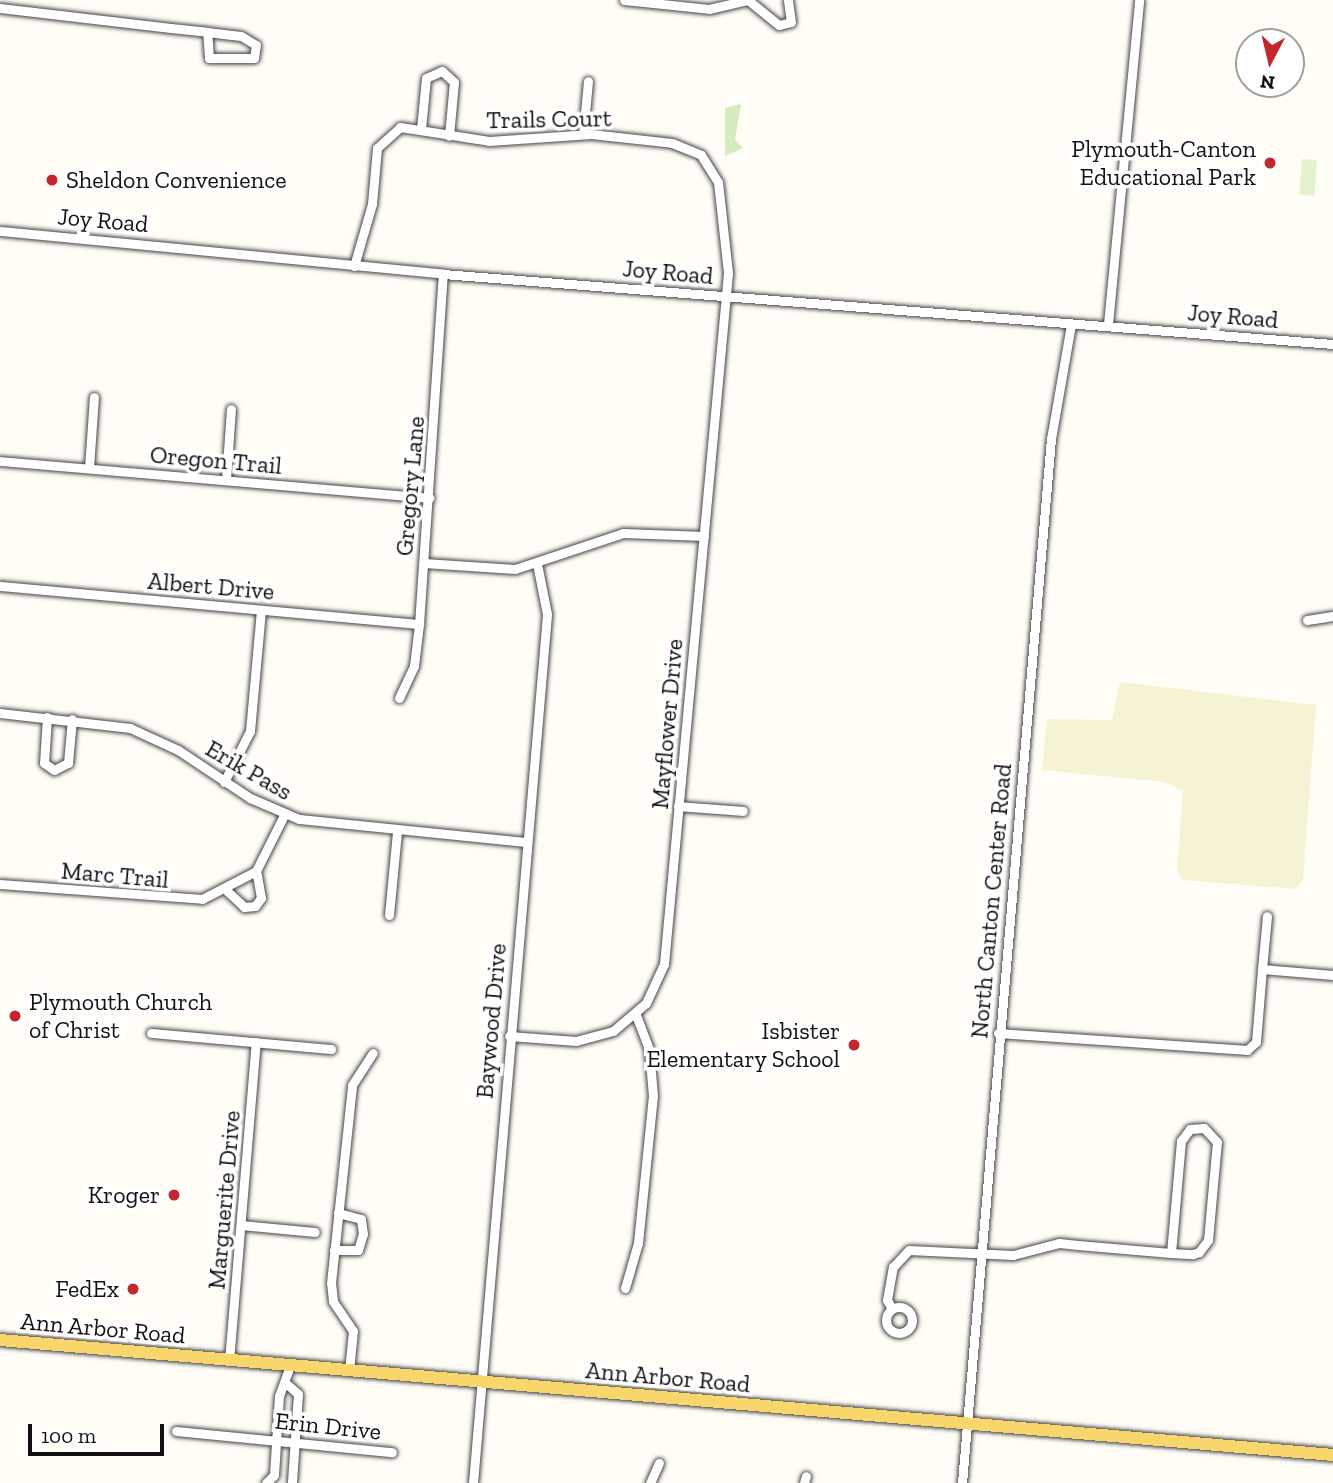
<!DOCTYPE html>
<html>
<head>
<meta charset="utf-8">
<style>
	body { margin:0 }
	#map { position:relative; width:1333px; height:1483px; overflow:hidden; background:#fffdf5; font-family:"Zilla Slab",serif }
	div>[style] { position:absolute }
	.farmland>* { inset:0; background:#f6f3d4 }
	.green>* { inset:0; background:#d5ebbd }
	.pitch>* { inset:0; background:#e6f2cf; transform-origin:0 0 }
	.roads { filter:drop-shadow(0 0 2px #444) drop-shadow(0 0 2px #444) }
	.minor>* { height:9px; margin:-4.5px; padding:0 4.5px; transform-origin:4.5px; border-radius:4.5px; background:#fff }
	.minor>.ring { margin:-4.5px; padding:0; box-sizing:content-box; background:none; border:9px solid #fff; border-radius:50% }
	.major>* { height:12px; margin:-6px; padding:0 6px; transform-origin:6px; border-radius:6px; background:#f9d66b }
	.dots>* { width:19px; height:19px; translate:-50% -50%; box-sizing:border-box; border:4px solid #fff; border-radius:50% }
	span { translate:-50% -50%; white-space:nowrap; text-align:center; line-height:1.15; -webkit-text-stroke:7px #fff; paint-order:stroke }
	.street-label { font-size:24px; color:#111 }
	.poi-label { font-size:24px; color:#111 }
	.right { translate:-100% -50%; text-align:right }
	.left { translate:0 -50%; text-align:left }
	.north { position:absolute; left:1235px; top:28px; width:70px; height:70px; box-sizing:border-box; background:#fff; border:2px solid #a0a0a0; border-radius:50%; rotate:187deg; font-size:19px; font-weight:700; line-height:28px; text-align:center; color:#111 }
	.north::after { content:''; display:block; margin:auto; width:24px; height:32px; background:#c4262e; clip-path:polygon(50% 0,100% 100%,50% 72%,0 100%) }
	.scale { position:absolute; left:28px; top:1424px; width:136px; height:32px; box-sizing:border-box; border:4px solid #111; border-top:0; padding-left:9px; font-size:21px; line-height:24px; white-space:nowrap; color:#111; -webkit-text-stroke:5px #fff; paint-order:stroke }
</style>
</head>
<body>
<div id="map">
	<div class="farmland">
		<i style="clip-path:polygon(1120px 682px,1316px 705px,1303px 879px,1295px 889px,1183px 880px,1177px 870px,1183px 791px,1165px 782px,1042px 770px,1047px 719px,1112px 720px)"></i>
	</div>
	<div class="green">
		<i style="clip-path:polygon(741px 104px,735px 140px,743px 148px,725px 156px,725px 108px)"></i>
	</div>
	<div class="pitch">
		<i style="left:1302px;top:159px;width:15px;height:36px;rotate:4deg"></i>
	</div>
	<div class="roads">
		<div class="minor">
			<i style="left:624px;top:0;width:85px;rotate:6deg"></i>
			<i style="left:709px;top:9px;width:39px;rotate:-13deg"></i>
			<i style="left:748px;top:0;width:40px;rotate:39deg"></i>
			<i style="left:779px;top:25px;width:12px;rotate:-14deg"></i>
			<i style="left:791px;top:22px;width:22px;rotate:-98deg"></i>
			<i style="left:0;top:8px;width:172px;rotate:6.7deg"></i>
			<i style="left:171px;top:28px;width:36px;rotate:6deg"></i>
			<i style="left:207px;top:32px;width:25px;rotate:7deg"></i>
			<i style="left:232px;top:35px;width:9px;rotate:6deg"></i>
			<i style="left:241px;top:36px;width:17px;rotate:31deg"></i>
			<i style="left:256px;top:45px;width:13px;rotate:99deg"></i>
			<i style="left:254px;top:58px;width:45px;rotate:180deg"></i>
			<i style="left:209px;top:58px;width:26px;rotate:-94deg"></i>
			<i style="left:421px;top:129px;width:51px;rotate:-84.4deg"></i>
			<i style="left:426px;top:78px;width:17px;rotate:-24deg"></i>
			<i style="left:442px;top:71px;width:16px;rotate:43deg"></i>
			<i style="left:454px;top:82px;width:54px;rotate:95.3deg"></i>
			<i style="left:583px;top:134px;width:53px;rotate:-84.6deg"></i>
			<i style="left:0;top:231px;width:445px;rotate:5.5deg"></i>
			<i style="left:443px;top:274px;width:893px;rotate:4.5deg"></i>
			<i style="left:354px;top:266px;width:65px;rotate:-73.8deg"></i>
			<i style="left:372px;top:204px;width:56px;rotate:-84.9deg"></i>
			<i style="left:377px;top:148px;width:31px;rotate:-42deg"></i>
			<i style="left:400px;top:127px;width:90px;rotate:8.9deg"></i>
			<i style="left:489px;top:141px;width:102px;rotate:-3.9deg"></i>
			<i style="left:591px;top:134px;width:81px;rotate:6.3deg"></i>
			<i style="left:672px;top:143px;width:31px;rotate:22deg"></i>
			<i style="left:701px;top:155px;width:32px;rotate:58deg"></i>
			<i style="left:718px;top:182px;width:92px;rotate:83.7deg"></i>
			<i style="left:728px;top:273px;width:694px;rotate:95.29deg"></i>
			<i style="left:664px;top:964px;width:43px;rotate:114.8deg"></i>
			<i style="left:646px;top:1003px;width:43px;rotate:139.7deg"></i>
			<i style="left:613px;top:1031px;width:38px;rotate:165deg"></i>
			<i style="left:576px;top:1041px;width:67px;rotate:-175.7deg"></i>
			<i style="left:1108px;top:324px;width:325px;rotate:-84.5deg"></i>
			<i style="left:0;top:461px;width:431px;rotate:4.9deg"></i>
			<i style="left:89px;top:468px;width:71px;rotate:-86deg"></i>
			<i style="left:226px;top:480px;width:71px;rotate:-86deg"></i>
			<i style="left:424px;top:563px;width:91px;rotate:3.8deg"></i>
			<i style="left:515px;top:569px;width:114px;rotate:-18.4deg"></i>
			<i style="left:623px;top:533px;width:81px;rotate:2.1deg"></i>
			<i style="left:0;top:586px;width:421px;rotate:5.2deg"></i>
			<i style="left:1307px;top:620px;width:26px;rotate:-9deg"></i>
			<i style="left:399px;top:698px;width:35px;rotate:-65deg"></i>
			<i style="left:414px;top:666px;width:42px;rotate:-83.2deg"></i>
			<i style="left:419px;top:624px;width:351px;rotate:-86.1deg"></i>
			<i style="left:0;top:713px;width:131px;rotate:6.6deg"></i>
			<i style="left:130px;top:728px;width:53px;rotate:24.6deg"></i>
			<i style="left:178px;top:750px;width:87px;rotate:33.7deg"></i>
			<i style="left:250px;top:798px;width:53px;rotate:23.2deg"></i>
			<i style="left:299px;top:819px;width:228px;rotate:5.8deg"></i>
			<i style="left:47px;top:717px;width:46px;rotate:93.7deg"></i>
			<i style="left:44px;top:763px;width:12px;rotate:35deg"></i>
			<i style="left:54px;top:770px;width:16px;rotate:-27deg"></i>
			<i style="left:68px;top:763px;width:44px;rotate:-84.8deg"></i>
			<i style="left:224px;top:782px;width:57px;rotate:-63deg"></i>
			<i style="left:250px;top:731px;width:121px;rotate:-84.8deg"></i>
			<i style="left:678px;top:806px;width:65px;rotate:4.4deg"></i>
			<i style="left:0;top:884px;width:203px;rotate:4.2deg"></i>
			<i style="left:202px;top:899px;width:61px;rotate:-27.4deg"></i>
			<i style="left:256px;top:871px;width:63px;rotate:-63.4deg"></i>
			<i style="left:226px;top:890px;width:25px;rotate:43deg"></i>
			<i style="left:244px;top:907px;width:11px;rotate:-5deg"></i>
			<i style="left:255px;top:906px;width:10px;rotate:-53deg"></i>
			<i style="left:261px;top:898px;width:27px;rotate:-100deg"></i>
			<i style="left:389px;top:915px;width:83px;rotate:-84.5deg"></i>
			<i style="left:1262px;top:969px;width:53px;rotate:-84.6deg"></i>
			<i style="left:151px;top:1033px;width:181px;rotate:5.1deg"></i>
			<i style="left:998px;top:1033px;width:250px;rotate:3.9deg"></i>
			<i style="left:1247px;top:1050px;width:12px;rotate:-42deg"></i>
			<i style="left:1256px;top:1042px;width:73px;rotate:-85.3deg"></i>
			<i style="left:1262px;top:969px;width:71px;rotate:4.8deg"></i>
			<i style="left:241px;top:1225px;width:74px;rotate:5.4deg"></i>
			<i style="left:334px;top:1250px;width:24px"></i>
			<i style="left:358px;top:1250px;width:17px;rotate:-73deg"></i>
			<i style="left:363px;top:1234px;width:15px;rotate:-98deg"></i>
			<i style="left:361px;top:1219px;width:24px;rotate:-165deg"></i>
			<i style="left:625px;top:1288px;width:47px;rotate:-73.9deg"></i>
			<i style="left:638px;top:1243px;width:148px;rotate:-84.2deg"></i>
			<i style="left:653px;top:1096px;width:47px;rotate:-94.9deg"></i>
			<i style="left:649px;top:1049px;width:36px;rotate:-111deg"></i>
			<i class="ring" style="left:886px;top:1307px;width:17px;height:17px"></i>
			<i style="left:892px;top:1309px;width:10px;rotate:-119deg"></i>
			<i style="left:887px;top:1300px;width:34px;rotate:-80deg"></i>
			<i style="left:893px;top:1267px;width:23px;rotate:-47deg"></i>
			<i style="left:909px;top:1250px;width:104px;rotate:2.8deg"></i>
			<i style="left:1013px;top:1255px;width:48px;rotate:-14.6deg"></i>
			<i style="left:1059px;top:1243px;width:19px;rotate:6deg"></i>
			<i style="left:1078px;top:1245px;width:93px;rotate:4.9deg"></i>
			<i style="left:1171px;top:1253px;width:22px;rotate:3deg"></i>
			<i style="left:1193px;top:1254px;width:6px;rotate:-18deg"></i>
			<i style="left:1199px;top:1252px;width:15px;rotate:-53deg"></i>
			<i style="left:1208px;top:1240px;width:98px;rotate:-84.8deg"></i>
			<i style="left:1217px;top:1142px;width:19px;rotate:-133deg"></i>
			<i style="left:1204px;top:1128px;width:14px;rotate:176deg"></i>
			<i style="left:1190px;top:1129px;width:15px;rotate:127deg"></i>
			<i style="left:1181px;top:1141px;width:112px;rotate:95.1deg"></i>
			<i style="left:229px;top:1361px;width:320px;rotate:-85.2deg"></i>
			<i style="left:349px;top:1371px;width:40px;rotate:-84.3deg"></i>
			<i style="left:353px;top:1331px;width:36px;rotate:-124deg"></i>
			<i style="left:333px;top:1301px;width:18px;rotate:-96deg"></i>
			<i style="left:331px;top:1283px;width:199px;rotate:-83.9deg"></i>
			<i style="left:352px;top:1085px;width:38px;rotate:-57deg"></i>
			<i style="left:288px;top:1385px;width:13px;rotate:42deg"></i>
			<i style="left:298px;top:1394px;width:89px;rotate:93.9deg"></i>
			<i style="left:176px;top:1431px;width:217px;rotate:5.6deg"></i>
			<i style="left:266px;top:1483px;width:11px;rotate:-45deg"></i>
			<i style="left:274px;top:1475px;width:79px;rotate:-86.4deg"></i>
			<i style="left:279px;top:1396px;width:32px;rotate:-70deg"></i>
			<i style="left:473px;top:1483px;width:872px;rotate:-85.13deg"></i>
			<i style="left:547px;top:614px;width:51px;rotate:-101.3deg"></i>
			<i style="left:650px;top:1483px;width:22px;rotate:-66deg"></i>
			<i style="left:804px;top:1483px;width:7px;rotate:-74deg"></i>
			<i style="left:962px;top:1483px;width:1048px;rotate:-85.13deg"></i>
			<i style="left:1051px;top:439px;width:117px;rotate:-80.1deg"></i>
		</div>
		<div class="major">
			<i style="left:0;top:1340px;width:1338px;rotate:4.93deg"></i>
		</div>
	</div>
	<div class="dots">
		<i style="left:1270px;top:163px;background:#c4262e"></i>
		<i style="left:52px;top:180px;background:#c4262e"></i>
		<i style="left:15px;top:1016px;background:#c4262e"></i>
		<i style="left:854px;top:1045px;background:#c4262e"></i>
		<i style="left:174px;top:1195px;background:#c4262e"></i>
		<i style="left:133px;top:1289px;background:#c4262e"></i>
	</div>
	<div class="street-label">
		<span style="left:549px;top:119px;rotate:-1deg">Trails Court</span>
		<span style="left:103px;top:220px;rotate:5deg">Joy Road</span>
		<span style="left:668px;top:272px;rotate:5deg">Joy Road</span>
		<span style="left:1233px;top:316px;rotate:5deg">Joy Road</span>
		<span style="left:216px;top:460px;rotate:5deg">Oregon Trail</span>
		<span style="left:410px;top:486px;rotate:-85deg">Gregory Lane</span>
		<span style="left:211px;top:586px;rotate:5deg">Albert Drive</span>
		<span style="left:667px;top:724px;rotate:-85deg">Mayflower Drive</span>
		<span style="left:249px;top:770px;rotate:30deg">Erik Pass</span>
		<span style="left:115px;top:875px;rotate:5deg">Marc Trail</span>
		<span style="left:991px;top:901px;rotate:-85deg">North Canton Center Road</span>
		<span style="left:491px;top:1021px;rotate:-85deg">Baywood Drive</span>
		<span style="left:224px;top:1200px;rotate:-85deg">Marguerite Drive</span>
		<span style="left:103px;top:1328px;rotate:5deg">Ann Arbor Road</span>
		<span style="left:668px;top:1377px;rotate:5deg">Ann Arbor Road</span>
		<span style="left:328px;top:1426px;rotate:6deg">Erin Drive</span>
	</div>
	<div class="poi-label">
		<span class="right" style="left:1256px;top:163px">Plymouth-Canton<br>Educational Park</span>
		<span class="left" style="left:66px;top:180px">Sheldon Convenience</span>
		<span class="left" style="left:29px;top:1016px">Plymouth Church<br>of Christ</span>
		<span class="right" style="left:840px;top:1045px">Isbister<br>Elementary School</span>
		<span class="right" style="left:160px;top:1195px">Kroger</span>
		<span class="right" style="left:119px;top:1289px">FedEx</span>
	</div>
	<div class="north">N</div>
	<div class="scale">100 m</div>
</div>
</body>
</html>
